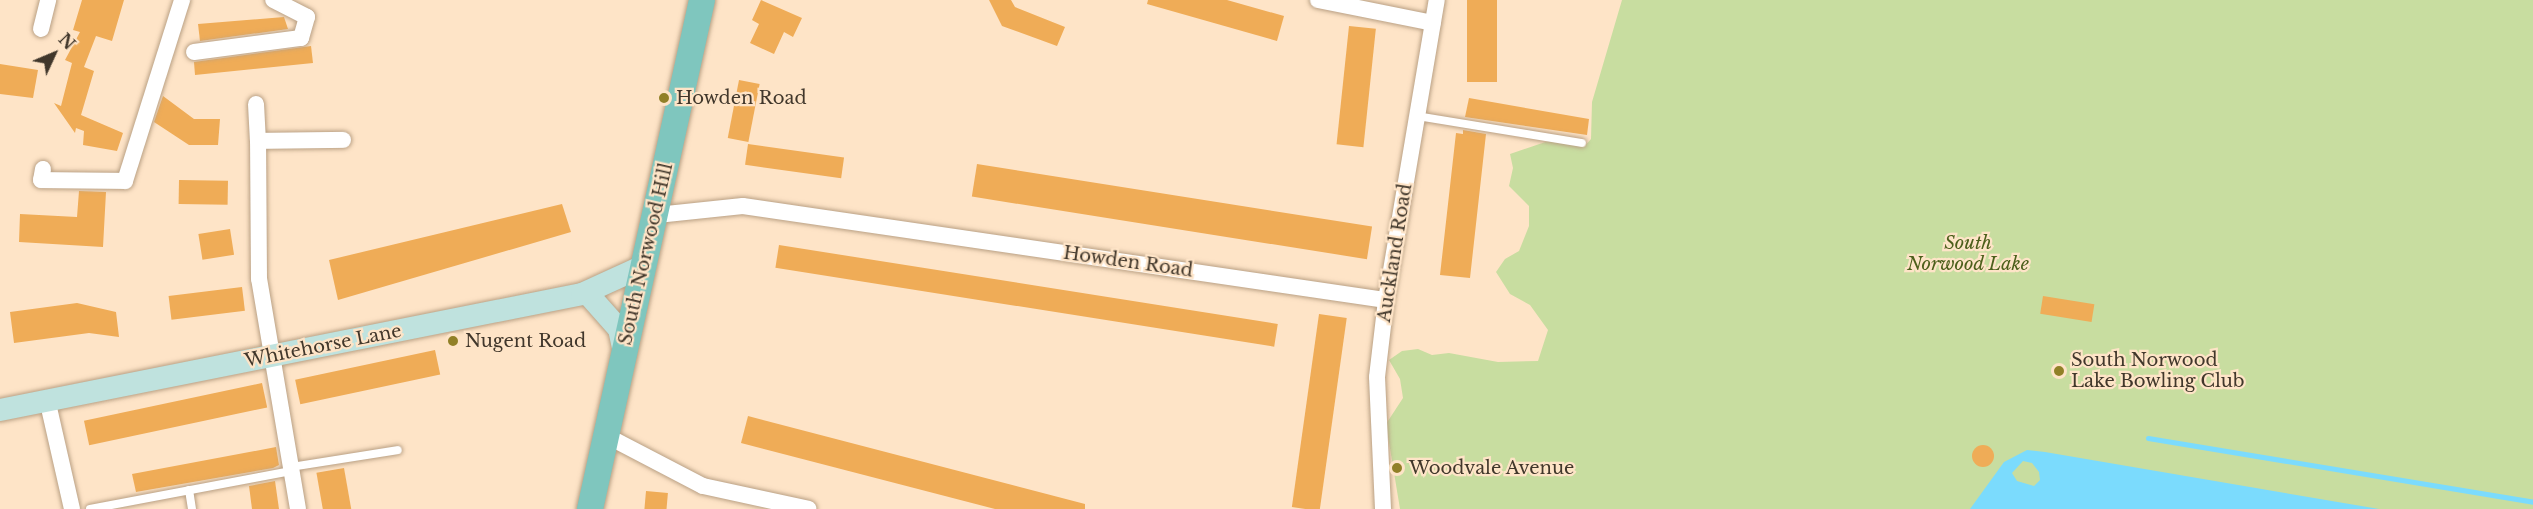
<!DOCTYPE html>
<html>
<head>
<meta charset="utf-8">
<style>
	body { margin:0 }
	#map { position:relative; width:2533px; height:509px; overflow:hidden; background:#fee4c7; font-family:"Libre Baskerville",serif }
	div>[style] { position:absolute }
	.green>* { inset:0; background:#c8dda0 }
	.water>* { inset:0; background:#7bdbfd }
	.stream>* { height:5px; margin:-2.5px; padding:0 2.5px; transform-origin:2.5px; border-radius:2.5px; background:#7bdbfd }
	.building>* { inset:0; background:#efac57; transform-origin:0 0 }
	.round { border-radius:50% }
	.roads { filter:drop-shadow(0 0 2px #b9a084) drop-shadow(0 0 2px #b9a084) }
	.lane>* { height:8px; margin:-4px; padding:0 4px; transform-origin:4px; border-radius:4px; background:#fff }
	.street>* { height:16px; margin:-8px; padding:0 8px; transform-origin:8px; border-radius:8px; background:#fff }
	.secondary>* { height:22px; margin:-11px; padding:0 11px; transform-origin:11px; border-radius:11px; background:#bfe2de }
	.primary>* { height:26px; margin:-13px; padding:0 13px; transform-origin:13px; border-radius:13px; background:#7fc6be }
	.dots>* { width:16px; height:16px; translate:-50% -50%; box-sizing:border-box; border:3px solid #fee4c7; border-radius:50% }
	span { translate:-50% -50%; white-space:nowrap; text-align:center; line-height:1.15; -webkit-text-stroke:4.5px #fee4c7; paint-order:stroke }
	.poi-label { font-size:18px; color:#41372b }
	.left { translate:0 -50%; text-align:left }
	.park-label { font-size:18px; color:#4c5f1b; font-style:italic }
	.street-label { font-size:18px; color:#41372b }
	.north { position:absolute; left:24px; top:24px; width:60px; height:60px; -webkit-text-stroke:4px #fee4c7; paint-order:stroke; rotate:46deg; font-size:16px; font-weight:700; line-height:24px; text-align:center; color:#41372b }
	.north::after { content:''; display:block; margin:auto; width:21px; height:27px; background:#41372b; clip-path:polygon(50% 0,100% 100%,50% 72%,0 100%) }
</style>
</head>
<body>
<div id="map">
	<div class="green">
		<i style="clip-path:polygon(1622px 0,2533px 0,2533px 509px,1400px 509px,1386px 424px,1403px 398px,1400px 379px,1389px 360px,1402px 351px,1418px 349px,1432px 355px,1449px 353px,1498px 362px,1538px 361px,1548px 330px,1530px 305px,1510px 294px,1496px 272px,1505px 259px,1519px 251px,1529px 226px,1529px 206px,1509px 186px,1513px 168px,1510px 154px,1563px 136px,1584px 147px,1591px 139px,1592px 102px)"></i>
	</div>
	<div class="water">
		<i style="clip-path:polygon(evenodd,2027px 450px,2045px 452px,2379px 509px,1970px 509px,2004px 462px,2027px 450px,2023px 461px,2032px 463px,2039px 472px,2040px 480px,2034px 486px,2017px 481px,2012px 473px,2023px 461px)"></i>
	</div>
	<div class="stream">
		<i style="left:2148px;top:438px;width:390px;rotate:9.4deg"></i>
	</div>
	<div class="building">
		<i style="clip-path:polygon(82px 0,124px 0,112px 41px,96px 36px,84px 67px,94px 71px,81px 115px,123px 133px,117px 151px,83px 145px,84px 131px,76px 128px,75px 133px,54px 103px,61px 106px,72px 63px,65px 60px,80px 32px,73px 30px)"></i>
		<i style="clip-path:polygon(761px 0,802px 18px,793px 37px,784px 32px,774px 54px,750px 43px,759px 24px,752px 20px)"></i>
		<i style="clip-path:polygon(989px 0,1011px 0,1015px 7px,1065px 27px,1057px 46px,1002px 26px)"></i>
		<i style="clip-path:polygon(1148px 0,1227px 0,1284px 16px,1277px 41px,1147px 4px)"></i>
		<i style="left:1467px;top:0;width:30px;height:82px"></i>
		<i style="clip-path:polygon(284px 17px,288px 29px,200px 41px,198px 24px)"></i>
		<i style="left:1349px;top:26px;width:27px;height:119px;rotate:6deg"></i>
		<i style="clip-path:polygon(311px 46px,313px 63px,195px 75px,194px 62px)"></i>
		<i style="clip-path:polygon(0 64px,38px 70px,33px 98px,0 94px)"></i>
		<i style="left:739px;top:80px;width:21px;height:59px;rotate:11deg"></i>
		<i style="clip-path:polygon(163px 96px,194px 119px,220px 119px,218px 145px,189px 145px,154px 122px)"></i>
		<i style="clip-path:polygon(1469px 98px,1589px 119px,1587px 135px,1465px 117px)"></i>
		<i style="clip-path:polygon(1463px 130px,1486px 134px,1470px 278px,1440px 275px,1456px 133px,1463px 134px)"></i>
		<i style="left:748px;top:144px;width:97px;height:21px;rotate:8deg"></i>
		<i style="left:977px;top:164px;width:400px;height:33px;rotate:9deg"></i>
		<i style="left:179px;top:180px;width:49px;height:24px;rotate:1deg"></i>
		<i style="clip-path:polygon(79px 191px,106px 192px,103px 247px,19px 242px,20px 214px,77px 217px)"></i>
		<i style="clip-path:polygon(562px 204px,571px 232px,338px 300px,329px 260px)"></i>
		<i style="left:230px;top:229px;width:26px;height:32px;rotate:81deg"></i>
		<i style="left:779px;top:245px;width:505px;height:23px;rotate:9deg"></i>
		<i style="left:242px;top:287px;width:24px;height:74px;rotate:83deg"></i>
		<i style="left:2043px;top:296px;width:52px;height:18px;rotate:9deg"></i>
		<i style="clip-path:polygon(77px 303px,116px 312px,119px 337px,89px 333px,14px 343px,10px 312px)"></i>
		<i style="left:1319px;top:314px;width:28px;height:195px;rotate:8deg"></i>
		<i style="left:435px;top:350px;width:25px;height:143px;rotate:78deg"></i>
		<i style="left:262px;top:383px;width:25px;height:182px;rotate:78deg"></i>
		<i style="clip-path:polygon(748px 416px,1085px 504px,1085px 509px,995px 509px,741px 443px)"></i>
		<i class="round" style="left:1972px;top:445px;width:22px;height:22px"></i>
		<i style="clip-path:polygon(276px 447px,279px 465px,273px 468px,136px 492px,132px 474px)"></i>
		<i style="left:344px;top:468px;width:42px;height:28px;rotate:80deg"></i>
		<i style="clip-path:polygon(275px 481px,279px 509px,252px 509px,249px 486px)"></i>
		<i style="left:646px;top:491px;width:22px;height:18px;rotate:5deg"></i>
	</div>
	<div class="roads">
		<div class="lane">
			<i style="left:1417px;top:116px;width:167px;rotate:9.3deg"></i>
			<i style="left:291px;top:467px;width:108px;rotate:-9deg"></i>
			<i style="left:189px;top:490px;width:19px;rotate:81deg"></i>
			<i style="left:90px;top:509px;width:206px;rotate:-10.7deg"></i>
		</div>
		<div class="street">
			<i style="left:1318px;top:0;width:117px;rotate:11.3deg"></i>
			<i style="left:41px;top:29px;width:30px;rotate:-76deg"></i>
			<i style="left:194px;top:52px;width:108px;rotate:-7.5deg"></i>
			<i style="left:301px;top:38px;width:22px;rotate:-74deg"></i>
			<i style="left:307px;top:17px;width:38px;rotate:-153deg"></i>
			<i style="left:256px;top:104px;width:37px;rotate:87deg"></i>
			<i style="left:43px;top:169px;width:11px;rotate:100deg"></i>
			<i style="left:41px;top:180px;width:84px;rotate:0.7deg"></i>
			<i style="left:125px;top:181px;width:190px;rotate:-72.5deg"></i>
			<i style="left:657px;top:215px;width:86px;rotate:-6deg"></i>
			<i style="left:743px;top:206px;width:650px;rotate:8.32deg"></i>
			<i style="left:47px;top:399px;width:113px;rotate:77.2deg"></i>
			<i style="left:605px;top:435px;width:110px;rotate:27.5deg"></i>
			<i style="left:703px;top:486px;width:108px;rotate:12.2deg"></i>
			<i style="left:298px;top:509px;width:233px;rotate:-99.6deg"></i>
			<i style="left:259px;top:279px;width:138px;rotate:-90.4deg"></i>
			<i style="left:258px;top:141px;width:85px;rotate:-0.7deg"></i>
			<i style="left:1383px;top:509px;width:132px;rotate:-92.6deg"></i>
			<i style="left:1377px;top:377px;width:78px;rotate:-83.3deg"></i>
			<i style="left:1386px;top:300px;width:304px;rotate:-80.4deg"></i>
		</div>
		<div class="secondary">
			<i style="left:587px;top:293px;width:48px;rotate:48.4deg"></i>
			<i style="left:619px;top:329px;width:19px;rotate:78deg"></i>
			<i style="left:0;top:410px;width:593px;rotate:-11.27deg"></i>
			<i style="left:582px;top:294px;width:65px;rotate:-24.6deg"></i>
		</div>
		<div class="primary">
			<i style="left:590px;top:509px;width:521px;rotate:-77.59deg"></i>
		</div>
	</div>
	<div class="dots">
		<i style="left:664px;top:98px;background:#918027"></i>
		<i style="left:453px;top:341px;background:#918027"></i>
		<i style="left:2059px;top:371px;background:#918027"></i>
		<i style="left:1397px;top:468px;background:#918027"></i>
	</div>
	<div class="poi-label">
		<span class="left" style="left:676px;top:98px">Howden Road</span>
		<span class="left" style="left:465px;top:341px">Nugent Road</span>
		<span class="left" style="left:2071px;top:371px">South Norwood<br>Lake Bowling Club</span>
		<span class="left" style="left:1409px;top:468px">Woodvale Avenue</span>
	</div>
	<div class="park-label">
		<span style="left:1968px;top:254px">South<br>Norwood Lake</span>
	</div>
	<div class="street-label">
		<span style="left:1395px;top:253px;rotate:-81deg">Auckland Road</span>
		<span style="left:646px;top:254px;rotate:-77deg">South Norwood Hill</span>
		<span style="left:1128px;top:262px;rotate:8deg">Howden Road</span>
		<span style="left:323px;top:346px;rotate:-11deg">Whitehorse Lane</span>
	</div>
	<div class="north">N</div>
</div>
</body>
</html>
